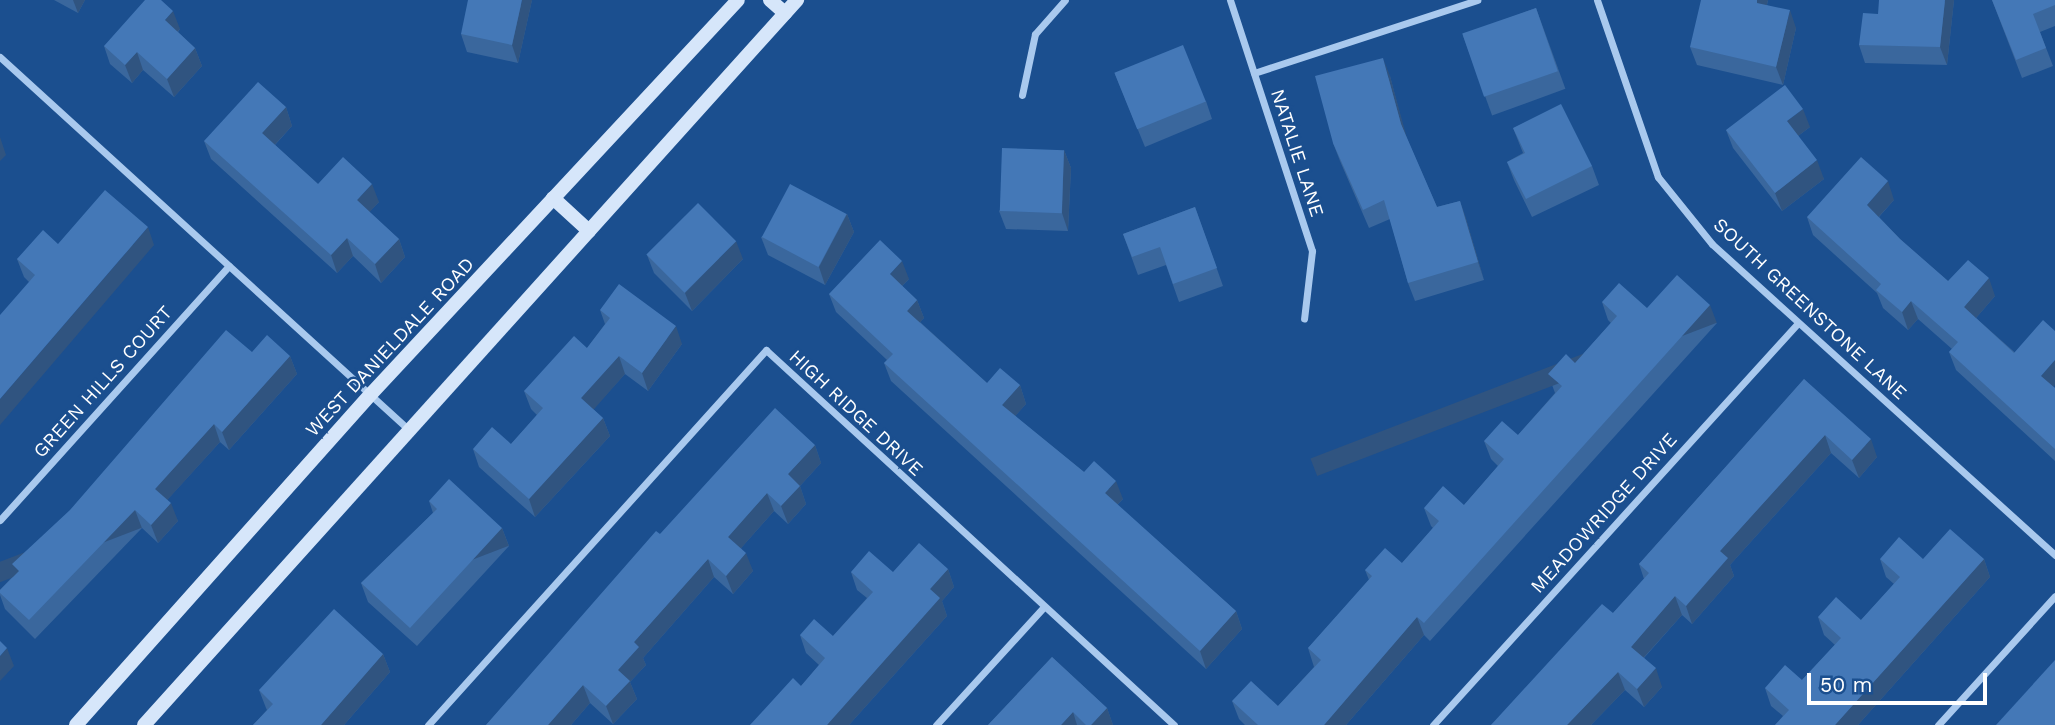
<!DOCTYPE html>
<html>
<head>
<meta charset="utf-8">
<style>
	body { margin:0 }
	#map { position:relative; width:2055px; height:725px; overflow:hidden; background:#1b4f8f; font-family:"Work Sans",sans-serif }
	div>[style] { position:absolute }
	.street>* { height:7px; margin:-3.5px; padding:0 3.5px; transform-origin:3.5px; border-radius:3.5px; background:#a9c9ee }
	.secondary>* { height:14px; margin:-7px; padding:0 7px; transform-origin:7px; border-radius:7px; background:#d6e6fa }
	.wall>* { inset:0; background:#3a679d; transform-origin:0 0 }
	.shaded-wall>* { inset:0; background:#305480; transform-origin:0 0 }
	.building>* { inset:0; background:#4478b7; transform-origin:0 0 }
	span { translate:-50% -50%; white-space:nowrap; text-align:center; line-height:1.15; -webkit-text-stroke:5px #1b4f8f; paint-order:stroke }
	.street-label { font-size:19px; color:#fff }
	.scale { position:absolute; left:1807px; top:673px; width:180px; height:32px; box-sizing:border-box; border:4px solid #fff; border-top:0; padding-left:9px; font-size:21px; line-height:24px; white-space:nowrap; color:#fff; -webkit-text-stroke:5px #1b4f8f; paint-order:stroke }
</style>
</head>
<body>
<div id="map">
	<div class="street">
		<i style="left:1230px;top:0;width:264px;rotate:71.9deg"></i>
		<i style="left:1312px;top:251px;width:68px;rotate:96.7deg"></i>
		<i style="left:1597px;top:0;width:187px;rotate:71deg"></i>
		<i style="left:1658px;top:177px;width:86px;rotate:51.1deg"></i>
		<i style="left:1712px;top:244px;width:463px;rotate:42.2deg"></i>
		<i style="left:0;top:57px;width:554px;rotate:42.36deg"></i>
		<i style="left:1254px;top:73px;width:235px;rotate:-18.1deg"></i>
		<i style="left:1022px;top:95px;width:62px;rotate:-78deg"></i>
		<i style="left:1035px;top:34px;width:45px;rotate:-48.6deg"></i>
		<i style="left:0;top:520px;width:342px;rotate:-48deg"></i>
		<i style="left:428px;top:725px;width:505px;rotate:-47.97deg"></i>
		<i style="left:766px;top:350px;width:554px;rotate:42.59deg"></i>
		<i style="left:936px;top:725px;width:159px;rotate:-47.6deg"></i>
		<i style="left:1433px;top:725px;width:543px;rotate:-47.76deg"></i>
		<i style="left:1938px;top:725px;width:174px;rotate:-47.8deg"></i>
	</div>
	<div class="secondary">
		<i style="left:770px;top:0;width:20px;rotate:41deg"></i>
		<i style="left:553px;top:198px;width:49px;rotate:42.5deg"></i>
		<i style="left:76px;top:725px;width:443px;rotate:-48.3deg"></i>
		<i style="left:371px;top:394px;width:538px;rotate:-47.03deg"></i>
		<i style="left:144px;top:725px;width:976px;rotate:-47.99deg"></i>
	</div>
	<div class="wall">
		<i style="clip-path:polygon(54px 0,85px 0,78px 13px)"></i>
		<i style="clip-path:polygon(532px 0,518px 63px,467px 52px,461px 34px)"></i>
		<i style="clip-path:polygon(1768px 0,1767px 5px,1796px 28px,1783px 85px,1697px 65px,1690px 47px)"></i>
		<i style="clip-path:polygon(1954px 0,1947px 65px,1865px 63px,1859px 45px,1878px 14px)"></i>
		<i style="clip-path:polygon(1992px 0,2055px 0,2055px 26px,2040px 32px,2053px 66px,2022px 78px)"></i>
		<i style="left:1536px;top:8px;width:86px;height:78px;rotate:70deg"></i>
		<i style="clip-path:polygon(180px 29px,178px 32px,195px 48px,202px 66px,174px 97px,143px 70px,132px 83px,110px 64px,104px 46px)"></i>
		<i style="clip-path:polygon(1115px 74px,1206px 101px,1212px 119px,1145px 147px)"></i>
		<i style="clip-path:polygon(1390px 76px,1405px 134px,1437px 207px,1460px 201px,1466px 219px,1484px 280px,1415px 301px,1408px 283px,1390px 219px,1369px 228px,1340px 161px,1333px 143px)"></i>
		<i style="clip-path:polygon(286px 107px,292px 126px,275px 145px,318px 184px,379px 202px,369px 212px,399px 239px,405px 257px,381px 283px,353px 256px,337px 273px,211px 159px,204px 141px)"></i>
		<i style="clip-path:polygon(1810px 127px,1798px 136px,1824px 179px,1782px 211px,1733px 148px,1726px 130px)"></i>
		<i style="clip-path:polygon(1513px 128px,1592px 166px,1599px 185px,1532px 217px,1514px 180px,1507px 162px,1523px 153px)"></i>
		<i style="clip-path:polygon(1064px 150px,1071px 168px,1068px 231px,1006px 229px,999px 211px)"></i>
		<i style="clip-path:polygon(1894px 200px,1879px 217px,1900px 239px,1948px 281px,1995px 296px,1976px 318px,2055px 388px,2055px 461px,1956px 370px,1949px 352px,1952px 349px,1918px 319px,1908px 330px,1883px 308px,1877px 293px,1813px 235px,1807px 217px)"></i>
		<i style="clip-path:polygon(1195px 207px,1223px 286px,1179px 302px,1166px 265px,1138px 275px,1123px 234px)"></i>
		<i style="clip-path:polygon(847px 214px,854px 232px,825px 285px,768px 255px,761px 237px)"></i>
		<i style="clip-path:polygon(58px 244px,154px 245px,29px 282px,24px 277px,17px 259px)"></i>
		<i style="clip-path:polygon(647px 255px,743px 259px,692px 311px,654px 273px)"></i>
		<i style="clip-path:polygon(909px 279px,902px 286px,917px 300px,924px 318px,920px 322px,987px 383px,1020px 385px,1026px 404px,1015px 416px,1084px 472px,1123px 499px,1117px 505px,1236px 611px,1242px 629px,1206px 669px,891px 381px,884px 363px,887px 360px,836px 312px,829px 294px)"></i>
		<i style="clip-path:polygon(1602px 302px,1647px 308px,1717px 323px,1430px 641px,1424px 635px,1346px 725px,1245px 725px,1239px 719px,1232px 701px,1278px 706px,1314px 667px,1308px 648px,1369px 580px,1365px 570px,1402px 563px,1433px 528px,1431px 526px,1424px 508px,1464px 505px,1498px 466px,1491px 459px,1484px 441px,1518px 435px,1555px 393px,1548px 374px,1575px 363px,1611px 323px,1608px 320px)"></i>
		<i style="clip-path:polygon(600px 310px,682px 344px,648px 391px,625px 374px,593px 409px,603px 418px,610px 436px,535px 517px,479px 467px,473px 449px,511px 444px,537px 415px,531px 409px,524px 391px,587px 348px,605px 324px)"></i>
		<i style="clip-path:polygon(290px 356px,297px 374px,229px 450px,220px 442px,167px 500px,178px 521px,158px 543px,142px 528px,35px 639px,5px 609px,0 595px,0 590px,15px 574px,12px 564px)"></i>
		<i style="clip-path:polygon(1804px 379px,1877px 457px,1859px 478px,1831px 453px,1730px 565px,1734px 576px,1692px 624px,1682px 615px,1644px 658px,1662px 687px,1644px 707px,1625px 690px,1591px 725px,1491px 725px,1613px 613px,1644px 579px,1639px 564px)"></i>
		<i style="clip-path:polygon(815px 445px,821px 463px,800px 486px,806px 504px,788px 524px,774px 511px,741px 548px,753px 571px,733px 594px,714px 577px,643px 658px,646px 665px,630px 682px,637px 699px,613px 724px,590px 703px,571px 725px,486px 725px,660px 534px)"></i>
		<i style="clip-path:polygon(429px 501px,502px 528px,509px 546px,417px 646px,368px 602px,361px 583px,433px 513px)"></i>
		<i style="clip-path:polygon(1880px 559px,1984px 559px,1990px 577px,1858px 725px,1775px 725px,1783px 716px,1771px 706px,1765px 688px,1802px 680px,1835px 645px,1824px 635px,1818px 617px,1861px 620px,1894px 584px,1886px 577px)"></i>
		<i style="clip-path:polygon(948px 569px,954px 587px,942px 601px,947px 616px,849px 725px,750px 725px,801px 686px,819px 665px,806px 653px,800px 635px,833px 636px,867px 598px,857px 590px,851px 572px,893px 572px)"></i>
		<i style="clip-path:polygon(383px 654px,390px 672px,344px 725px,253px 725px,267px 710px,266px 708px,259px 690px)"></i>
		<i style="clip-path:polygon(1052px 657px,1107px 708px,1113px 725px,988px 725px)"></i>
	</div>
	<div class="shaded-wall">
		<i style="clip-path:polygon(73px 0,85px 0,78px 13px)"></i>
		<i style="clip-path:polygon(522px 0,532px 0,518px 63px,512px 45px)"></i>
		<i style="clip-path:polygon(1757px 0,1768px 0,1763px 21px,1757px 3px)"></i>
		<i style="clip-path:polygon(1945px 0,1954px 0,1947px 65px,1940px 47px)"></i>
		<i style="clip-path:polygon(1790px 10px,1796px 28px,1783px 85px,1776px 67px)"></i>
		<i style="clip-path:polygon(173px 11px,180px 29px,171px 38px,165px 20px)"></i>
		<i style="clip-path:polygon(195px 48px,202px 66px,174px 97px,167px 79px)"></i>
		<i style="clip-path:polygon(137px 52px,143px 70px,132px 83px,125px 65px)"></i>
		<i style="clip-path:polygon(1383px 58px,1390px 76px,1408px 142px,1401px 124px)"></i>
		<i style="clip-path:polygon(286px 107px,292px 126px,269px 151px,262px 133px)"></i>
		<i style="clip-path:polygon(1803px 109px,1810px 127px,1794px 139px,1787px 121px)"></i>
		<i style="clip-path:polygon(0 137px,6px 155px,0 161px)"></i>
		<i style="clip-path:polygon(1064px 150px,1071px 168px,1068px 231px,1062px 213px)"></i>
		<i style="clip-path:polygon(1817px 160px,1824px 179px,1782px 211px,1775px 193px)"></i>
		<i style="clip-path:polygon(1888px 181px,1894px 200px,1873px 223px,1867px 205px)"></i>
		<i style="clip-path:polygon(372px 184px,379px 202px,363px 219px,357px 200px)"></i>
		<i style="clip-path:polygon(1460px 201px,1466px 219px,1484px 280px,1478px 262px)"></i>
		<i style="clip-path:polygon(847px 214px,854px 232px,825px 285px,819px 267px)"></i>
		<i style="clip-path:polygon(148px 227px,154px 245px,0 425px,0 399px)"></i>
		<i style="clip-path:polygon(347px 238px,353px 256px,337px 273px,331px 255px)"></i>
		<i style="clip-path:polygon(399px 239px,405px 257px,381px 283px,375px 264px)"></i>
		<i style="clip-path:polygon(736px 241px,743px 259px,692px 311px,685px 293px)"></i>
		<i style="clip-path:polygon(902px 261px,909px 279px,896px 292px,890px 274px)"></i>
		<i style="clip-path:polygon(1989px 278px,1995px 296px,1970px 325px,1964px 307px)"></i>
		<i style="clip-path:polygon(917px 300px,924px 318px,914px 329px,907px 311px)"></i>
		<i style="clip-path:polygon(1911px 301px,1918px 319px,1908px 330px,1902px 312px)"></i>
		<i style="left:1710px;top:305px;width:19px;height:428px;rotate:69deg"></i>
		<i style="clip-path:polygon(676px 326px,682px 344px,648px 391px,642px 373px)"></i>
		<i style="clip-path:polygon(290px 356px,297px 374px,229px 450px,222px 432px)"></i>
		<i style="clip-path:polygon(619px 356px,625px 374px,588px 416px,581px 398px)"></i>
		<i style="clip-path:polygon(2055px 360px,2055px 385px,2047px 394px,2041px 376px)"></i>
		<i style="clip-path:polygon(1020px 385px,1026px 404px,1009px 423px,1002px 405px)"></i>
		<i style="clip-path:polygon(603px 418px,610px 436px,535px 517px,529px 499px)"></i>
		<i style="clip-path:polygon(214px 424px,220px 442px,161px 507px,155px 489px)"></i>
		<i style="clip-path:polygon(1825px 435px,1831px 453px,1730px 565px,1734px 576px,1692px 624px,1686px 606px,1720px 551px)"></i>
		<i style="clip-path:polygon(1871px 439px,1877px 457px,1859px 478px,1852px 460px)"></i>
		<i style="clip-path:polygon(815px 445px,821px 463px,800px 486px,806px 504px,788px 524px,781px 506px,788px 474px)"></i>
		<i style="clip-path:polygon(1116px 481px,1123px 499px,1111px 511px,1105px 493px)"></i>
		<i style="clip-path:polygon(767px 493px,774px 511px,735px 555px,728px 537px)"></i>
		<i style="clip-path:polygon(171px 503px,178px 521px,158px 543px,151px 525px)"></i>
		<i style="left:135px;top:510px;width:19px;height:153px;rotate:69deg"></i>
		<i style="left:502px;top:528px;width:19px;height:136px;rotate:69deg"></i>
		<i style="clip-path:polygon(746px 553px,753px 571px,733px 594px,726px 576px)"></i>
		<i style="clip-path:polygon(708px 559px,714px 577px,643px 658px,646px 665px,630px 682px,637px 699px,613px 724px,606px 706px,618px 670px,634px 642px)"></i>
		<i style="clip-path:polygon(1984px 559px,1990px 577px,1858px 725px,1835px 725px)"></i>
		<i style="clip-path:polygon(948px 569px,954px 587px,942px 601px,947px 616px,849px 725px,827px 725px,930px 589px)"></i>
		<i style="clip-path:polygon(1675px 596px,1682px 615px,1637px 665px,1631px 647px)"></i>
		<i style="clip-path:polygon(1236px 611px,1242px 629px,1206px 669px,1200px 651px)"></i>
		<i style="clip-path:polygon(1417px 617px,1424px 635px,1346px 725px,1324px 725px)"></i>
		<i style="clip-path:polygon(7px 648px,14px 666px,0 681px,0 656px)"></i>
		<i style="clip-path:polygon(383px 654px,390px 672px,344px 725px,321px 725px)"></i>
		<i style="clip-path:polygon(1656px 668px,1662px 687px,1644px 707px,1637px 689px)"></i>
		<i style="clip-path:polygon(1618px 672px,1625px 690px,1591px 725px,1567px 725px)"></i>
		<i style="clip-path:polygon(583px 685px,590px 703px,571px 725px,548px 725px)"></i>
		<i style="clip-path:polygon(1107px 708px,1113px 725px,1091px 725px)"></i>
		<i style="clip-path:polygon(1073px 712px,1077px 725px,1061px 725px)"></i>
	</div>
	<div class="building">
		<i style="clip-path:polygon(145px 0,161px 0,173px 11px,165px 20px,195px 48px,167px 79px,137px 52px,125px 65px,104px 46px)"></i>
		<i style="clip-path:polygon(468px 0,522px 0,512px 45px,461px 34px)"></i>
		<i style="clip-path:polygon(1701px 0,1757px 0,1757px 3px,1790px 10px,1776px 67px,1690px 47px)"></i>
		<i style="clip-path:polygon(1879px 0,1945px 0,1940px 47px,1859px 45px,1863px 13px,1878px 14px)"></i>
		<i style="clip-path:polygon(1992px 0,2055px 0,2055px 5px,2033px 14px,2046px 48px,2016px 60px)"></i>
		<i style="left:1536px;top:8px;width:67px;height:78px;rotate:71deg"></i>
		<i style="left:1183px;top:45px;width:61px;height:74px;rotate:68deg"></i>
		<i style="clip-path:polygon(1383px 58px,1401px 124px,1437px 207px,1460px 201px,1478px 262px,1408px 283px,1384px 200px,1363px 210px,1333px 143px,1315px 76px)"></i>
		<i style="clip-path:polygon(258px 82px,286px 107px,262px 133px,318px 184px,343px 157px,372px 184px,357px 200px,399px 239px,375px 264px,347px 238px,331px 255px,204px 141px)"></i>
		<i style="clip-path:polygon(1785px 85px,1803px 109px,1787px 121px,1817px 160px,1775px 193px,1726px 130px)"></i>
		<i style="clip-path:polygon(1561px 104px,1592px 166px,1526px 199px,1507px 162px,1525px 153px,1513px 128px)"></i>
		<i style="left:1002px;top:148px;width:62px;height:63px;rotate:2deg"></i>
		<i style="clip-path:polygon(1861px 157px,1888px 181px,1867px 205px,1900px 239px,1948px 281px,1968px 260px,1989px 278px,1964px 307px,2014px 353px,2043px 320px,2055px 331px,2055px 360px,2041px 376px,2055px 388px,2055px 449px,1949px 352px,1958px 342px,1911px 301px,1902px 312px,1876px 290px,1881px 284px,1807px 217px)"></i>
		<i style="left:790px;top:184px;width:64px;height:60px;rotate:28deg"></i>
		<i style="clip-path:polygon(105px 190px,148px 227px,0 399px,0 315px,35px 275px,17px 259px,43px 230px,58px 244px)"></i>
		<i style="left:698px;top:203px;width:54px;height:73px;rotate:45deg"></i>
		<i style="clip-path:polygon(1195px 207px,1217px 268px,1173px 284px,1160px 247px,1132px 257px,1123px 234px)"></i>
		<i style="clip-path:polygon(880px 240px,902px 261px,890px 274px,917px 300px,907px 311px,987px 383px,1000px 368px,1020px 385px,1002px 405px,1084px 472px,1094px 461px,1116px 481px,1105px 493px,1236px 611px,1200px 651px,884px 363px,893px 354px,829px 294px)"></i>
		<i style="clip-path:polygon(1677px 275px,1710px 305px,1424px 623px,1417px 617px,1324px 725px,1258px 725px,1232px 701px,1251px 681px,1278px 706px,1321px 660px,1308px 648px,1372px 576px,1365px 570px,1385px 548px,1402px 563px,1439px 521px,1424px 508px,1443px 486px,1464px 505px,1504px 459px,1484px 441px,1502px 421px,1518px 435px,1562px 386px,1548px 374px,1566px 354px,1575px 363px,1617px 316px,1602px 302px,1619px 283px,1647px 308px)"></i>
		<i style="clip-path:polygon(619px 284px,676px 326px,642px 373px,619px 356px,581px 398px,603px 418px,529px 499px,473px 449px,492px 427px,511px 444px,543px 408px,524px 391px,574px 336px,587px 348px,610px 318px,600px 310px)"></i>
		<i style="clip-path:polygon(226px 330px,252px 352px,267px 335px,290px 356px,222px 432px,214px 424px,155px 489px,171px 503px,151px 525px,135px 510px,29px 620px,0 593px,0 590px,19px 571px,12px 564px,70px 510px)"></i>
		<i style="clip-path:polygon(1804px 379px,1871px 439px,1852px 460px,1825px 435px,1720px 551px,1728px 558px,1686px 606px,1675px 596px,1631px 647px,1656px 668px,1637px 689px,1618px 672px,1567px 725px,1491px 725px,1602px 604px,1613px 613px,1649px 573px,1639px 564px)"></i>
		<i style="clip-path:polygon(775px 408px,815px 445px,788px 474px,800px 486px,781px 506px,767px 493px,728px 537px,746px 553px,726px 576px,708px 559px,634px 642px,639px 647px,618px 670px,630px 681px,606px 706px,583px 685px,548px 725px,486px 725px,656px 531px,660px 534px)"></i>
		<i style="clip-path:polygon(449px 479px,502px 528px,410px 628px,361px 583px,437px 509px,429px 501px)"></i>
		<i style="clip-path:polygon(1950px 529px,1984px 559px,1835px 725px,1775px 725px,1789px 710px,1765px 688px,1785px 665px,1802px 680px,1841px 638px,1818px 617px,1836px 597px,1861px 620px,1900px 577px,1880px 559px,1899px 537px,1923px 559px)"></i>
		<i style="clip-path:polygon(919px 543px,948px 569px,930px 589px,940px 598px,827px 725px,750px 725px,793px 678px,801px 686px,825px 658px,800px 635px,814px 619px,833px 636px,873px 592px,851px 572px,869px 551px,893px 572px)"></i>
		<i style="clip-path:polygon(334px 609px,383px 654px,321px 725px,253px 725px,273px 704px,259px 690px)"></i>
		<i style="clip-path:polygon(0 641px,7px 648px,0 656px)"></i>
		<i style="clip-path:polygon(1052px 657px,1107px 708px,1091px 725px,1086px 725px,1073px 712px,1061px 725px,988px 725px)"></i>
		<i style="clip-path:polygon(2055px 660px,2055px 725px,1996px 725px)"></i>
	</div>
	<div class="street-label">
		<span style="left:1297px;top:153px;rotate:72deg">NATALIE LANE</span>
		<span style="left:1810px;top:309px;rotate:43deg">SOUTH GREENSTONE LANE</span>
		<span style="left:390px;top:347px;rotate:-47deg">WEST DANIELDALE ROAD</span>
		<span style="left:103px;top:382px;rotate:-48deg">GREEN HILLS COURT</span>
		<span style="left:856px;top:413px;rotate:43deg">HIGH RIDGE DRIVE</span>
		<span style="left:1604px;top:513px;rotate:-48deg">MEADOWRIDGE DRIVE</span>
	</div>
	<div class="scale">50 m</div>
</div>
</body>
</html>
